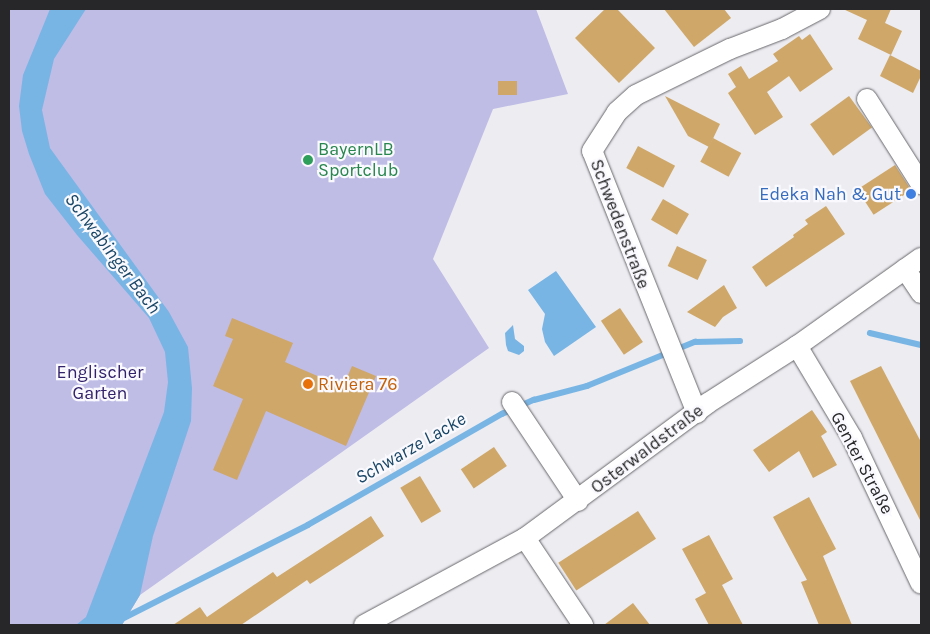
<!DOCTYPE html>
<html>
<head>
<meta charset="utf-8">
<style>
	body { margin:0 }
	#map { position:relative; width:930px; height:634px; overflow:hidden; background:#ececf1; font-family:Karla,sans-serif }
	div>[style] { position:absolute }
	.green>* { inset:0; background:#bfbce6 }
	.water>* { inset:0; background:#79b5e4 }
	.stream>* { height:5.5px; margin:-2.75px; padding:0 2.75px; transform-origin:2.75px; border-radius:2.75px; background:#79b5e4 }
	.building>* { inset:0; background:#cfa769; transform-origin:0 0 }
	.roads { filter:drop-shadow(0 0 1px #68686c) drop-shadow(0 0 1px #68686c) }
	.minor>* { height:20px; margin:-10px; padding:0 10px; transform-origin:10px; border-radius:10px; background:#fff }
	.dots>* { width:14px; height:14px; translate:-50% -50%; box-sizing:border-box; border:2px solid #f9f9fe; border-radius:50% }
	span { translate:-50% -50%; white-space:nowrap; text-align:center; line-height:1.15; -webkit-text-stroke:4.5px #f9f9fe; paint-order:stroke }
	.leisure-label { font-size:18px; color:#27864d }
	.left { translate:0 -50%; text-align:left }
	.shop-label { font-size:18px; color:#366cbe }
	.right { translate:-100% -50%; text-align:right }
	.street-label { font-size:18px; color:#272729 }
	.park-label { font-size:18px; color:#31206a }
	.food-label { font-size:18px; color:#c56008 }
	.water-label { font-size:19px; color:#194666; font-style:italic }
	.frame { position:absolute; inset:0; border:10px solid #272729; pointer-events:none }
</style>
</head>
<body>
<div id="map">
	<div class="green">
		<i style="clip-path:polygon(9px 9px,536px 9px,568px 94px,493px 109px,433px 259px,489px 348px,140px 595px,122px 625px,9px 625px)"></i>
	</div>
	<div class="water">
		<i style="clip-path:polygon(50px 9px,86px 9px,54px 59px,42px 110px,50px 148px,169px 312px,188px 347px,192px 388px,191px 421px,153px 536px,140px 595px,122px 625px,76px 625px,86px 617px,164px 412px,168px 382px,165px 352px,149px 318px,77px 235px,45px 194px,29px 154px,22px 131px,19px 106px,23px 75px)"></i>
		<i style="clip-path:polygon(556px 271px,596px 327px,554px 356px,545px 342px,542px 329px,545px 314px,528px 290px)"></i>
		<i style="clip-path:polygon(513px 325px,515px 339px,524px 346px,524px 351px,519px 355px,508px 351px,506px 345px,505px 333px)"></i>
	</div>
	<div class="stream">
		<i style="left:870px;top:333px;width:52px;rotate:13.2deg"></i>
		<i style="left:122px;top:619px;width:208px;rotate:-26.8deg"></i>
		<i style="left:308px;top:525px;width:224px;rotate:-29.8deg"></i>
		<i style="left:502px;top:414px;width:35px;rotate:-24deg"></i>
		<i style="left:534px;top:400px;width:55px;rotate:-14.8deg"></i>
		<i style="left:587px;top:386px;width:117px;rotate:-22.2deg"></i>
		<i style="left:695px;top:342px;width:45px;rotate:-1.3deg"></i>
	</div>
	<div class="building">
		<i style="clip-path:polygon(605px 9px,617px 9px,655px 48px,619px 83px,575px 38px)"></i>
		<i style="clip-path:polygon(664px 9px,724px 9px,731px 18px,694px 47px)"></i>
		<i style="clip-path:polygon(843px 9px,891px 9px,885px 23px,902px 31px,891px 55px,858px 39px,867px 20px)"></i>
		<i style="clip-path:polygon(810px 34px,833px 69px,800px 92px,789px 76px,767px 92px,783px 117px,755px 135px,728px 93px,736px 87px,728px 74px,741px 66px,749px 79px,778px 61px,773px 54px,799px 36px,802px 40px)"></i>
		<i style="clip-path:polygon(890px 55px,921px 71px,921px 76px,913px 93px,880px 76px)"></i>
		<i style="left:498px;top:81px;width:19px;height:14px"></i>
		<i style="clip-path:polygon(665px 96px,720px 124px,709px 147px,688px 136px)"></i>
		<i style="left:849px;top:96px;width:39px;height:48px;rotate:54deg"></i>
		<i style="left:713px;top:138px;width:32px;height:27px;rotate:28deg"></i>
		<i style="left:638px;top:146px;width:42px;height:25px;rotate:28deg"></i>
		<i style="left:895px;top:165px;width:30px;height:45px;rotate:57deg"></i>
		<i style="left:663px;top:199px;width:30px;height:24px;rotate:30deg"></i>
		<i style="clip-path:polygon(826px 206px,845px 234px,766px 287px,752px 267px,794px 237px,793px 235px,808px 224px,805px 220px)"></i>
		<i style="left:677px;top:246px;width:33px;height:22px;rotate:25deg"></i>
		<i style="clip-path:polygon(724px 285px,737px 308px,723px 317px,715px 327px,687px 312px)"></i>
		<i style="left:620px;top:308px;width:41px;height:23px;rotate:56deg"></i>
		<i style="clip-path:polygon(232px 318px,293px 343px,285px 362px,343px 387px,352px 366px,376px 376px,346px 446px,266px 411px,237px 480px,213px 470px,243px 399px,213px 386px,233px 339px,225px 336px)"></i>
		<i style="clip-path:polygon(881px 366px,921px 442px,921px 522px,850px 381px)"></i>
		<i style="clip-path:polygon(812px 410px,827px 432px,821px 436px,837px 465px,813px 478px,799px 451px,769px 472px,753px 450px)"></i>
		<i style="left:494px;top:447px;width:23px;height:40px;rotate:56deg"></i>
		<i style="left:420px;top:476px;width:41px;height:23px;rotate:59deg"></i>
		<i style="clip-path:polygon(809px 497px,836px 549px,823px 556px,852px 625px,819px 625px,801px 582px,807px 580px,773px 517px)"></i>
		<i style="left:638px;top:511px;width:33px;height:95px;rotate:57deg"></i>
		<i style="clip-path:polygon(371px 516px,384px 536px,310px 584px,307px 580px,241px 625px,173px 625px,200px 607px,207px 617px,273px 572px,277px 577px)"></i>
		<i style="clip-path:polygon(709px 535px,733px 579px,722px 585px,743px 625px,709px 625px,695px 599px,706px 593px,682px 549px)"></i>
		<i style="clip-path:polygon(633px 603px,650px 625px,604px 625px)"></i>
	</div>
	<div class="roads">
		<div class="minor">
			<i style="left:867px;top:99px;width:101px;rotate:57.6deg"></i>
			<i style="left:905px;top:269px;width:29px;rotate:56deg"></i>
			<i style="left:797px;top:346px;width:107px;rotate:59.1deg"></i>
			<i style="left:852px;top:438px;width:161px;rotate:64.7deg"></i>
			<i style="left:512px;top:402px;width:119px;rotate:56.3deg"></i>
			<i style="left:697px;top:413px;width:282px;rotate:-111.8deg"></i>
			<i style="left:592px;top:151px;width:46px;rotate:-57.3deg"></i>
			<i style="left:617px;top:112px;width:25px;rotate:-42deg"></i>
			<i style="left:636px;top:95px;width:105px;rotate:-26.1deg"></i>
			<i style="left:730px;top:49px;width:56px;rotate:-21deg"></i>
			<i style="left:782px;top:29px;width:43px;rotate:-27.8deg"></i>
			<i style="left:525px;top:538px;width:105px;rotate:56.3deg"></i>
			<i style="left:364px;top:625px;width:183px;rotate:-28.4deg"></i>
			<i style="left:525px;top:538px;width:227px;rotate:-36.4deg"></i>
			<i style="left:708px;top:403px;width:106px;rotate:-32.6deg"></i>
			<i style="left:797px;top:346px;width:152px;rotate:-35.4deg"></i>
		</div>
	</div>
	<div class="dots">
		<i style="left:308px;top:160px;background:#2e9e5b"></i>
		<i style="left:911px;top:194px;background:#3f7fe0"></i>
		<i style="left:308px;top:384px;background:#e8710a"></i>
	</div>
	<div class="leisure-label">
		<span class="left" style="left:318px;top:160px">BayernLB<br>Sportclub</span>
	</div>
	<div class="shop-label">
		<span class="right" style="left:901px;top:194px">Edeka Nah &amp; Gut</span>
	</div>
	<div class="street-label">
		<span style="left:620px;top:224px;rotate:69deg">Schwedenstraße</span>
		<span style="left:647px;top:449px;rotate:-37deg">Osterwaldstraße</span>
		<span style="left:862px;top:463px;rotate:62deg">Genter Straße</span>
	</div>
	<div class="park-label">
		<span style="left:100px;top:383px">Englischer<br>Garten</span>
	</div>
	<div class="food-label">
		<span class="left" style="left:318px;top:384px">Riviera 76</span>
	</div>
	<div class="water-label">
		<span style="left:112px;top:254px;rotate:53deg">Schwabinger Bach</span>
		<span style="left:411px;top:449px;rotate:-30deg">Schwarze Lacke</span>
	</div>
	<div class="frame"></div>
</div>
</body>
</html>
